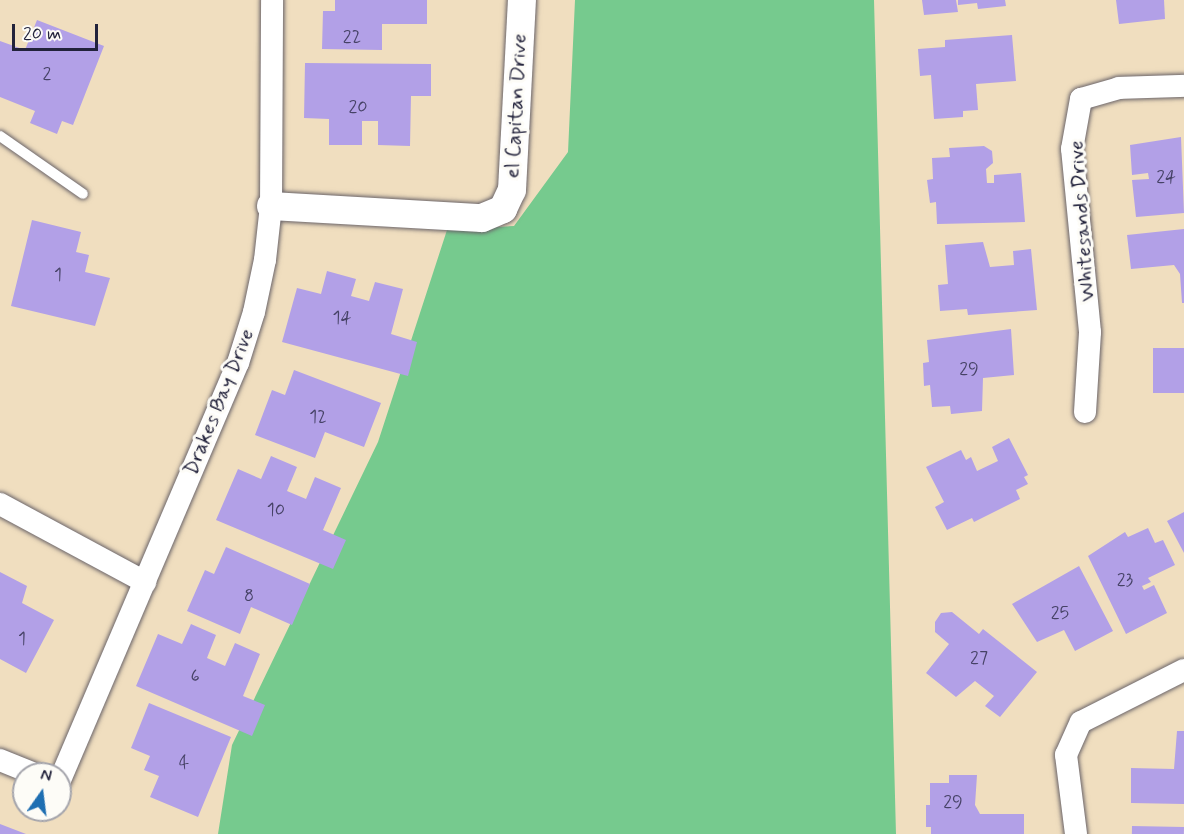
<!DOCTYPE html>
<html>
<head>
<meta charset="utf-8">
<style>
	body { margin:0 }
	#map { position:relative; width:1184px; height:834px; overflow:hidden; background:#f0debf; font-family:Mynerve,sans-serif }
	div>[style] { position:absolute }
	.green>* { inset:0; background:#76ca8e }
	.building>* { inset:0; background:#b2a0e7; transform-origin:0 0 }
	.roads { filter:drop-shadow(0 0 2px #6a6469) drop-shadow(0 0 2px #6a6469) }
	.service>* { height:10px; margin:-5px; padding:0 5px; transform-origin:5px; border-radius:5px; background:#fff }
	.minor>* { height:22px; margin:-11px; padding:0 11px; transform-origin:11px; border-radius:11px; background:#fff }
	.tertiary>* { height:28px; margin:-14px; padding:0 14px; transform-origin:14px; border-radius:14px; background:#fff }
	span { translate:-50% -50%; white-space:nowrap; text-align:center; line-height:1.15; -webkit-text-stroke:6px #fdfcf7; paint-order:stroke }
	.number-label { font-size:18px; color:#464266 }
	.number-label span { -webkit-text-stroke-width:0 }
	.street-label { font-size:21px; color:#22223b }
	.north { position:absolute; left:12px; top:762px; width:60px; height:60px; box-sizing:border-box; background:#fdfcf7; border:2px solid #a5a5ac; border-radius:50%; rotate:14deg; font-size:16px; font-weight:700; line-height:24px; text-align:center; color:#22223b }
	.north::after { content:''; display:block; margin:auto; width:21px; height:27px; background:#1f6fb2; clip-path:polygon(50% 0,100% 100%,50% 72%,0 100%) }
	.scale { position:absolute; left:12px; top:24px; width:86px; height:27px; box-sizing:border-box; border:3px solid #22223b; border-top:0; padding-left:8px; font-size:18px; line-height:21px; white-space:nowrap; color:#22223b; -webkit-text-stroke:4px #fdfcf7; paint-order:stroke }
</style>
</head>
<body>
<div id="map">
	<div class="green">
		<i style="clip-path:polygon(575px 0,874px 0,896px 834px,218px 834px,232px 745px,378px 442px,447px 230px,514px 226px,568px 152px)"></i>
	</div>
	<div class="building">
		<i style="clip-path:polygon(335px 0,427px 0,427px 24px,382px 24px,382px 50px,322px 49px,323px 11px,335px 11px)"></i>
		<i style="clip-path:polygon(922px 0,956px 0,958px 12px,924px 15px)"></i>
		<i style="clip-path:polygon(958px 0,1005px 0,1006px 6px,978px 9px,977px 3px,958px 5px)"></i>
		<i style="clip-path:polygon(1116px 0,1164px 0,1165px 19px,1119px 24px)"></i>
		<i style="clip-path:polygon(37px 20px,104px 46px,73px 125px,62px 121px,57px 134px,30px 123px,35px 111px,0 97px,0 41px,25px 50px)"></i>
		<i style="clip-path:polygon(1012px 35px,1016px 81px,976px 84px,978px 110px,963px 111px,963px 117px,934px 119px,931px 75px,920px 76px,918px 49px,945px 47px,945px 40px)"></i>
		<i style="clip-path:polygon(305px 63px,431px 64px,431px 96px,411px 96px,410px 146px,378px 145px,378px 121px,362px 121px,362px 145px,329px 145px,329px 119px,304px 118px)"></i>
		<i style="clip-path:polygon(1181px 137px,1184px 213px,1136px 217px,1132px 180px,1149px 179px,1148px 173px,1132px 175px,1130px 145px)"></i>
		<i style="clip-path:polygon(984px 146px,992px 151px,993px 163px,986px 169px,987px 183px,994px 183px,994px 175px,1021px 173px,1025px 222px,937px 224px,936px 202px,930px 203px,927px 180px,933px 179px,932px 158px,950px 157px,949px 148px)"></i>
		<i style="clip-path:polygon(32px 220px,81px 232px,76px 252px,89px 255px,85px 272px,110px 278px,95px 326px,11px 306px)"></i>
		<i style="clip-path:polygon(1184px 229px,1184px 303px,1182px 303px,1180px 274px,1174px 265px,1131px 269px,1127px 235px)"></i>
		<i style="clip-path:polygon(983px 242px,990px 267px,1014px 265px,1013px 251px,1031px 249px,1037px 310px,968px 315px,967px 309px,940px 311px,938px 285px,948px 284px,945px 245px)"></i>
		<i style="clip-path:polygon(327px 271px,356px 279px,351px 296px,369px 301px,375px 282px,403px 289px,391px 334px,417px 342px,408px 376px,282px 342px,297px 288px,321px 294px)"></i>
		<i style="clip-path:polygon(1011px 329px,1014px 375px,983px 378px,982px 411px,951px 414px,950px 406px,932px 407px,930px 385px,924px 386px,923px 363px,929px 362px,927px 340px)"></i>
		<i style="left:1184px;top:348px;width:45px;height:31px;rotate:90deg"></i>
		<i style="clip-path:polygon(294px 370px,381px 403px,364px 447px,325px 432px,315px 458px,255px 435px,272px 390px,285px 395px)"></i>
		<i style="clip-path:polygon(1009px 438px,1028px 475px,1024px 477px,1028px 484px,1016px 490px,1020px 499px,974px 522px,972px 518px,947px 530px,935px 507px,944px 502px,926px 467px,961px 450px,966px 460px,971px 457px,977px 471px,998px 461px,992px 447px)"></i>
		<i style="clip-path:polygon(271px 456px,297px 467px,287px 491px,306px 499px,315px 477px,341px 488px,323px 530px,346px 540px,333px 569px,216px 520px,238px 469px,261px 479px)"></i>
		<i style="clip-path:polygon(1184px 512px,1184px 553px,1167px 521px)"></i>
		<i style="clip-path:polygon(1148px 528px,1155px 543px,1163px 540px,1175px 565px,1148px 578px,1151px 582px,1142px 586px,1144px 590px,1154px 585px,1167px 613px,1126px 634px,1088px 556px,1125px 532px,1128px 537px)"></i>
		<i style="clip-path:polygon(226px 547px,310px 584px,292px 625px,251px 607px,240px 634px,187px 611px,205px 570px,214px 574px)"></i>
		<i style="clip-path:polygon(1079px 566px,1113px 631px,1075px 651px,1064px 630px,1037px 642px,1012px 604px)"></i>
		<i style="clip-path:polygon(0 572px,27px 586px,22px 603px,54px 620px,26px 673px,0 659px)"></i>
		<i style="clip-path:polygon(952px 612px,979px 634px,983px 629px,1037px 672px,1000px 717px,985px 706px,994px 696px,975px 681px,956px 697px,926px 673px,949px 644px,935px 632px,935px 622px,941px 613px)"></i>
		<i style="clip-path:polygon(191px 624px,216px 635px,207px 658px,225px 666px,235px 643px,260px 654px,243px 696px,265px 705px,252px 736px,136px 686px,158px 634px,182px 644px)"></i>
		<i style="clip-path:polygon(149px 703px,231px 737px,198px 817px,150px 797px,159px 776px,144px 770px,150px 756px,131px 748px)"></i>
		<i style="clip-path:polygon(1177px 731px,1184px 731px,1184px 804px,1131px 803px,1131px 768px,1174px 769px)"></i>
		<i style="clip-path:polygon(949px 775px,977px 775px,975px 805px,980px 814px,1024px 814px,1024px 834px,931px 834px,931px 827px,926px 827px,926px 805px,930px 805px,930px 783px,949px 783px)"></i>
		<i style="clip-path:polygon(0 824px,26px 834px,0 834px)"></i>
		<i style="left:1132px;top:826px;width:52px;height:8px;rotate:1deg"></i>
	</div>
	<div class="roads">
		<div class="service">
			<i style="left:0;top:136px;width:101px;rotate:34.9deg"></i>
		</div>
		<div class="minor">
			<i style="left:1085px;top:412px;width:80px;rotate:-86.4deg"></i>
			<i style="left:1090px;top:332px;width:184px;rotate:-95.6deg"></i>
			<i style="left:1072px;top:149px;width:51px;rotate:-79.8deg"></i>
			<i style="left:1081px;top:99px;width:40px;rotate:-16deg"></i>
			<i style="left:1119px;top:88px;width:65px;rotate:-1.8deg"></i>
			<i style="left:0;top:504px;width:165px;rotate:28.3deg"></i>
			<i style="left:0;top:760px;width:37px;rotate:22deg"></i>
			<i style="left:60px;top:780px;width:453px;rotate:-66.9deg"></i>
			<i style="left:238px;top:363px;width:53px;rotate:-72.6deg"></i>
			<i style="left:254px;top:312px;width:53px;rotate:-78.1deg"></i>
			<i style="left:265px;top:260px;width:54px;rotate:-83.7deg"></i>
			<i style="left:271px;top:206px;width:206px;rotate:-89.7deg"></i>
			<i style="left:1076px;top:834px;width:80px;rotate:-97.2deg"></i>
			<i style="left:1066px;top:755px;width:36px;rotate:-66deg"></i>
			<i style="left:1081px;top:722px;width:115px;rotate:-26.8deg"></i>
		</div>
		<div class="tertiary">
			<i style="left:271px;top:206px;width:211px;rotate:3.3deg"></i>
			<i style="left:482px;top:218px;width:23px;rotate:-23deg"></i>
			<i style="left:503px;top:209px;width:21px;rotate:-65deg"></i>
			<i style="left:512px;top:190px;width:190px;rotate:-87deg"></i>
		</div>
	</div>
	<div class="number-label">
		<span style="left:352px;top:37px">22</span>
		<span style="left:47px;top:74px">2</span>
		<span style="left:358px;top:107px">20</span>
		<span style="left:1166px;top:177px">24</span>
		<span style="left:58px;top:275px">1</span>
		<span style="left:342px;top:318px">14</span>
		<span style="left:969px;top:369px">29</span>
		<span style="left:318px;top:417px">12</span>
		<span style="left:276px;top:510px">10</span>
		<span style="left:1125px;top:580px">23</span>
		<span style="left:249px;top:596px">8</span>
		<span style="left:1060px;top:613px">25</span>
		<span style="left:22px;top:639px">1</span>
		<span style="left:979px;top:658px">27</span>
		<span style="left:195px;top:676px">6</span>
		<span style="left:184px;top:763px">4</span>
		<span style="left:953px;top:802px">29</span>
	</div>
	<div class="street-label">
		<span style="left:516px;top:106px;rotate:-87deg">el Capitan Drive</span>
		<span style="left:1082px;top:221px;rotate:-94deg">Whitesands Drive</span>
		<span style="left:219px;top:402px;rotate:-68deg">Drakes Bay Drive</span>
	</div>
	<div class="north">N</div>
	<div class="scale">20 m</div>
</div>
</body>
</html>
